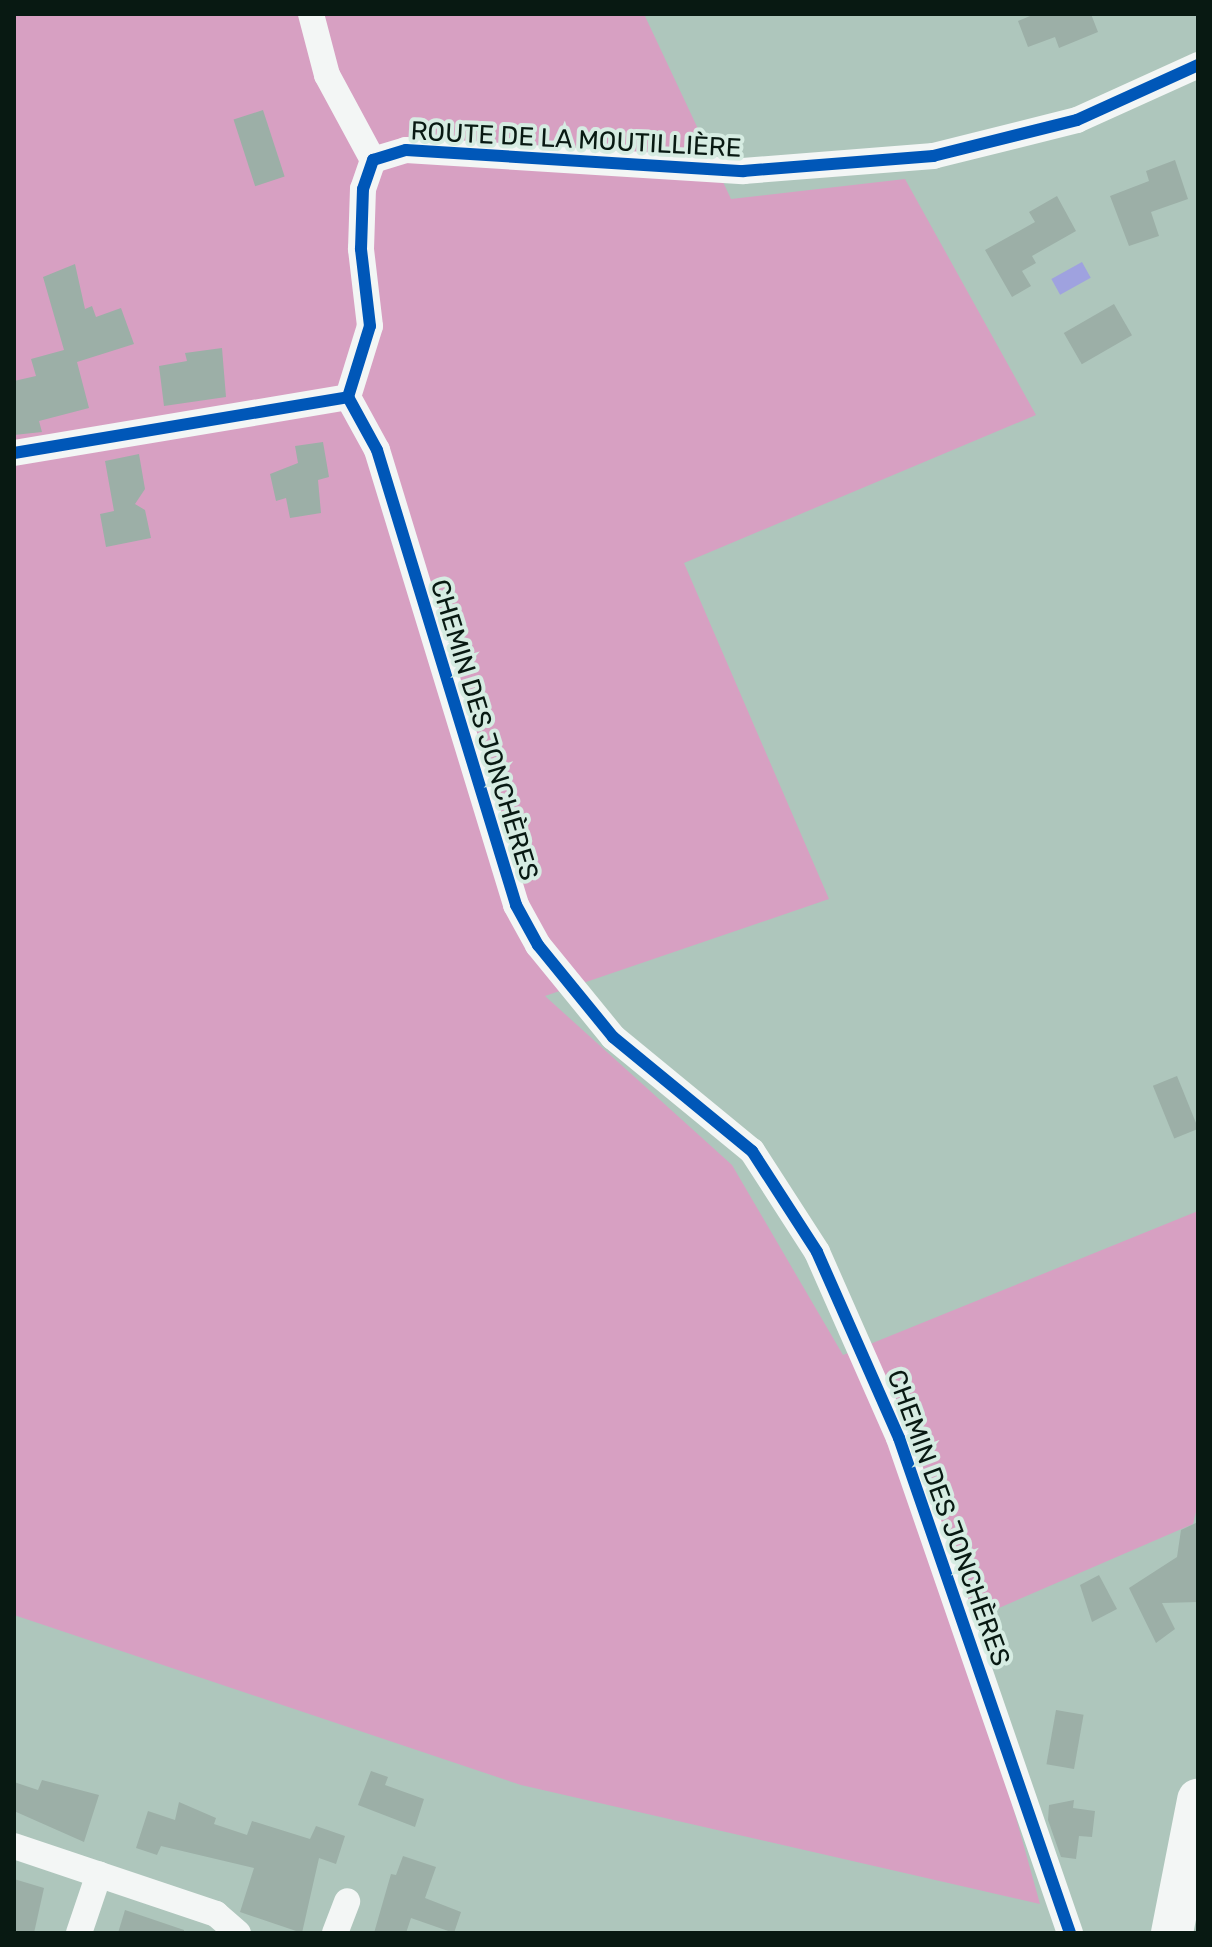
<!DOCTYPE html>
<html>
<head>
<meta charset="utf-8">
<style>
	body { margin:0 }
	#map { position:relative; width:1212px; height:1947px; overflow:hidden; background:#aec6bc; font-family:Rubik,sans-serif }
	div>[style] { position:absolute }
	.green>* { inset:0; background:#d7a0c2 }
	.water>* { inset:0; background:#9fa2df; transform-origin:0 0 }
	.building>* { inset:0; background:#9cafa7; transform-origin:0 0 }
	.minor>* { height:26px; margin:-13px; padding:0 13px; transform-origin:13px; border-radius:13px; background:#f3f6f5 }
	.primary>* { height:42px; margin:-21px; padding:0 21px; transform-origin:21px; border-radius:21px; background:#f3f6f5 }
	.cycleway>* { height:12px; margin:-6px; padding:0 6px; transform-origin:6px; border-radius:6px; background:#0057b8 }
	span { translate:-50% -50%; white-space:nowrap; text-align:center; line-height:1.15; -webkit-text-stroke:8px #d6ece2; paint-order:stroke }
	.street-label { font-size:26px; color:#081912 }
	.frame { position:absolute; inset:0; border:16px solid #081912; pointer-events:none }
</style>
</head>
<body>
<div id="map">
	<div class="green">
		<i style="clip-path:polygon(14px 14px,644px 14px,731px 199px,905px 179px,1036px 415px,684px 563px,829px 899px,545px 996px,732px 1165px,843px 1355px,1198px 1211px,1198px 1504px,1193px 1524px,962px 1624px,1040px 1904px,521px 1785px,14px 1615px)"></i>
	</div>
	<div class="water">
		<i style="left:1082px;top:262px;width:18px;height:35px;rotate:61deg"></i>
	</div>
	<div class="building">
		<i style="clip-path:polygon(1035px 14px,1091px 14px,1098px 32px,1059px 48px,1055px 37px,1028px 47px,1018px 21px)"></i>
		<i style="left:263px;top:110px;width:70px;height:31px;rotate:72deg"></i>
		<i style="clip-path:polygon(1175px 160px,1188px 199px,1151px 212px,1159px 236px,1129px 246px,1110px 196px,1149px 181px,1146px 171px)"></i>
		<i style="clip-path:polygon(1057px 196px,1076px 231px,1032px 256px,1036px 263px,1022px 271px,1031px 286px,1012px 297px,985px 250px,1035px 222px,1029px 212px)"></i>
		<i style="clip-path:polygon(75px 264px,85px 309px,92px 306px,96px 317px,121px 308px,134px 344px,77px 362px,89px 408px,39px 421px,42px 432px,14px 435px,14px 381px,36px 376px,31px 359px,64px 350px,43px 277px)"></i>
		<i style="left:1114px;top:304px;width:36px;height:58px;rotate:60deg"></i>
		<i style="clip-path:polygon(222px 348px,226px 397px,164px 406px,159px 366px,187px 361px,185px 353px)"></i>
		<i style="clip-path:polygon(323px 442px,329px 477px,318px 480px,321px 513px,290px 518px,286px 498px,276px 501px,270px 474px,298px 463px,295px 446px)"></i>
		<i style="clip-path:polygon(139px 454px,145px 489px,135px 504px,145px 510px,151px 538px,106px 547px,100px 514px,114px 511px,105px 461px)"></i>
		<i style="left:1177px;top:1076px;width:57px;height:26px;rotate:68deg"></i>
		<i style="clip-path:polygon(1198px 1522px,1198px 1602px,1162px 1603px,1175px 1629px,1156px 1643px,1129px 1588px,1177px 1557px,1181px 1530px)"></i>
		<i style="clip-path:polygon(1099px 1575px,1117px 1609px,1092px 1622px,1080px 1585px)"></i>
		<i style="left:1056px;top:1710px;width:28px;height:55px;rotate:10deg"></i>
		<i style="clip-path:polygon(371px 1771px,388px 1777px,385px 1785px,424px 1799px,415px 1827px,358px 1805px)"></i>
		<i style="clip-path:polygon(42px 1780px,99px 1795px,84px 1842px,14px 1811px,14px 1782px,38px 1790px)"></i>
		<i style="clip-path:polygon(1074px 1800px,1073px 1808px,1095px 1811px,1092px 1837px,1079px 1836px,1076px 1859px,1061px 1857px,1048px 1820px,1049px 1805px)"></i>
		<i style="clip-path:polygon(179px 1802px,216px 1818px,214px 1824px,247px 1835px,252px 1821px,310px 1839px,316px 1826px,345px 1836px,336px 1864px,319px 1858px,302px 1933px,240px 1912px,254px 1868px,161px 1846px,157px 1855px,136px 1848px,148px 1811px,175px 1820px)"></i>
		<i style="clip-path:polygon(403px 1856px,436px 1867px,425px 1898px,461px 1912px,454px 1933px,411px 1918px,406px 1933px,374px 1933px,391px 1874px,396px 1875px)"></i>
		<i style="clip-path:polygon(14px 1879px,44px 1888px,34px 1933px,14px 1933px)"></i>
		<i style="clip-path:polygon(125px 1910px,184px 1930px,184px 1933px,118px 1933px)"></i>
	</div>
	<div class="minor">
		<i style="left:311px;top:14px;width:63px;rotate:75.3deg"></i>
		<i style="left:327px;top:75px;width:97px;rotate:61.6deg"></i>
		<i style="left:348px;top:397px;width:60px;rotate:61.3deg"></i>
		<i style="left:377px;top:450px;width:476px;rotate:73deg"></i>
		<i style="left:516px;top:905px;width:46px;rotate:61.2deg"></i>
		<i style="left:538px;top:945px;width:119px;rotate:50.8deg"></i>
		<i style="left:613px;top:1037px;width:180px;rotate:39.4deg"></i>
		<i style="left:752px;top:1151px;width:120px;rotate:57.2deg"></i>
		<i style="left:817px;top:1252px;width:203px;rotate:66.2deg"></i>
		<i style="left:899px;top:1438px;width:524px;rotate:70.94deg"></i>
		<i style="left:14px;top:453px;width:339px;rotate:-9.5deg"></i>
		<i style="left:348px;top:397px;width:74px;rotate:-72.8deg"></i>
		<i style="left:370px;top:326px;width:78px;rotate:-96.7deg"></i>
		<i style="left:361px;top:249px;width:60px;rotate:-88.1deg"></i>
		<i style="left:363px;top:189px;width:31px;rotate:-71deg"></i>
		<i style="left:373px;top:160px;width:34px;rotate:-17deg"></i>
		<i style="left:406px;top:150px;width:338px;rotate:3.6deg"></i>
		<i style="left:743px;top:171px;width:191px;rotate:-4.5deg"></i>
		<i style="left:933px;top:156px;width:148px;rotate:-14deg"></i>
		<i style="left:1077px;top:120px;width:133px;rotate:-24.4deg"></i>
		<i style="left:14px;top:1846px;width:213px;rotate:18.6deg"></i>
		<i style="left:216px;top:1914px;width:29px;rotate:41deg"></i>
		<i style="left:79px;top:1933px;width:62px;rotate:-71.3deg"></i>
		<i style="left:335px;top:1933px;width:34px;rotate:-69deg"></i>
	</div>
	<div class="primary">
		<i style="left:1172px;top:1933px;width:136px;rotate:-78.9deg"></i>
	</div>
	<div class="cycleway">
		<i style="left:348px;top:397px;width:60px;rotate:61.3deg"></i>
		<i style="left:377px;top:450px;width:476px;rotate:73deg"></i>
		<i style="left:516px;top:905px;width:46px;rotate:61.2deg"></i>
		<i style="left:538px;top:945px;width:119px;rotate:50.8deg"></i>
		<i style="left:613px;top:1037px;width:180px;rotate:39.4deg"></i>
		<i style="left:752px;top:1151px;width:120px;rotate:57.2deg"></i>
		<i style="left:817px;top:1252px;width:203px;rotate:66.2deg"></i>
		<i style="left:899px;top:1438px;width:524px;rotate:70.94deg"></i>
		<i style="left:14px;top:453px;width:339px;rotate:-9.5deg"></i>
		<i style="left:348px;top:397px;width:74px;rotate:-72.8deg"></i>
		<i style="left:370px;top:326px;width:78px;rotate:-96.7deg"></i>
		<i style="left:361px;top:249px;width:60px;rotate:-88.1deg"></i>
		<i style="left:363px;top:189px;width:31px;rotate:-71deg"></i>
		<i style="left:373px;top:160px;width:34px;rotate:-17deg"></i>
		<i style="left:406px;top:150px;width:338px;rotate:3.6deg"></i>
		<i style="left:743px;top:171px;width:191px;rotate:-4.5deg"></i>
		<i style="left:933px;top:156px;width:148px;rotate:-14deg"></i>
		<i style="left:1077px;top:120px;width:133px;rotate:-24.4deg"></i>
	</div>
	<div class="street-label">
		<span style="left:576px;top:140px;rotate:3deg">ROUTE DE LA MOUTILLIÈRE</span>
		<span style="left:484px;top:730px;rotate:73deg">CHEMIN DES JONCHÈRES</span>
		<span style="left:948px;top:1518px;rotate:70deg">CHEMIN DES JONCHÈRES</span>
	</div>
	<div class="frame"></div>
</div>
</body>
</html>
